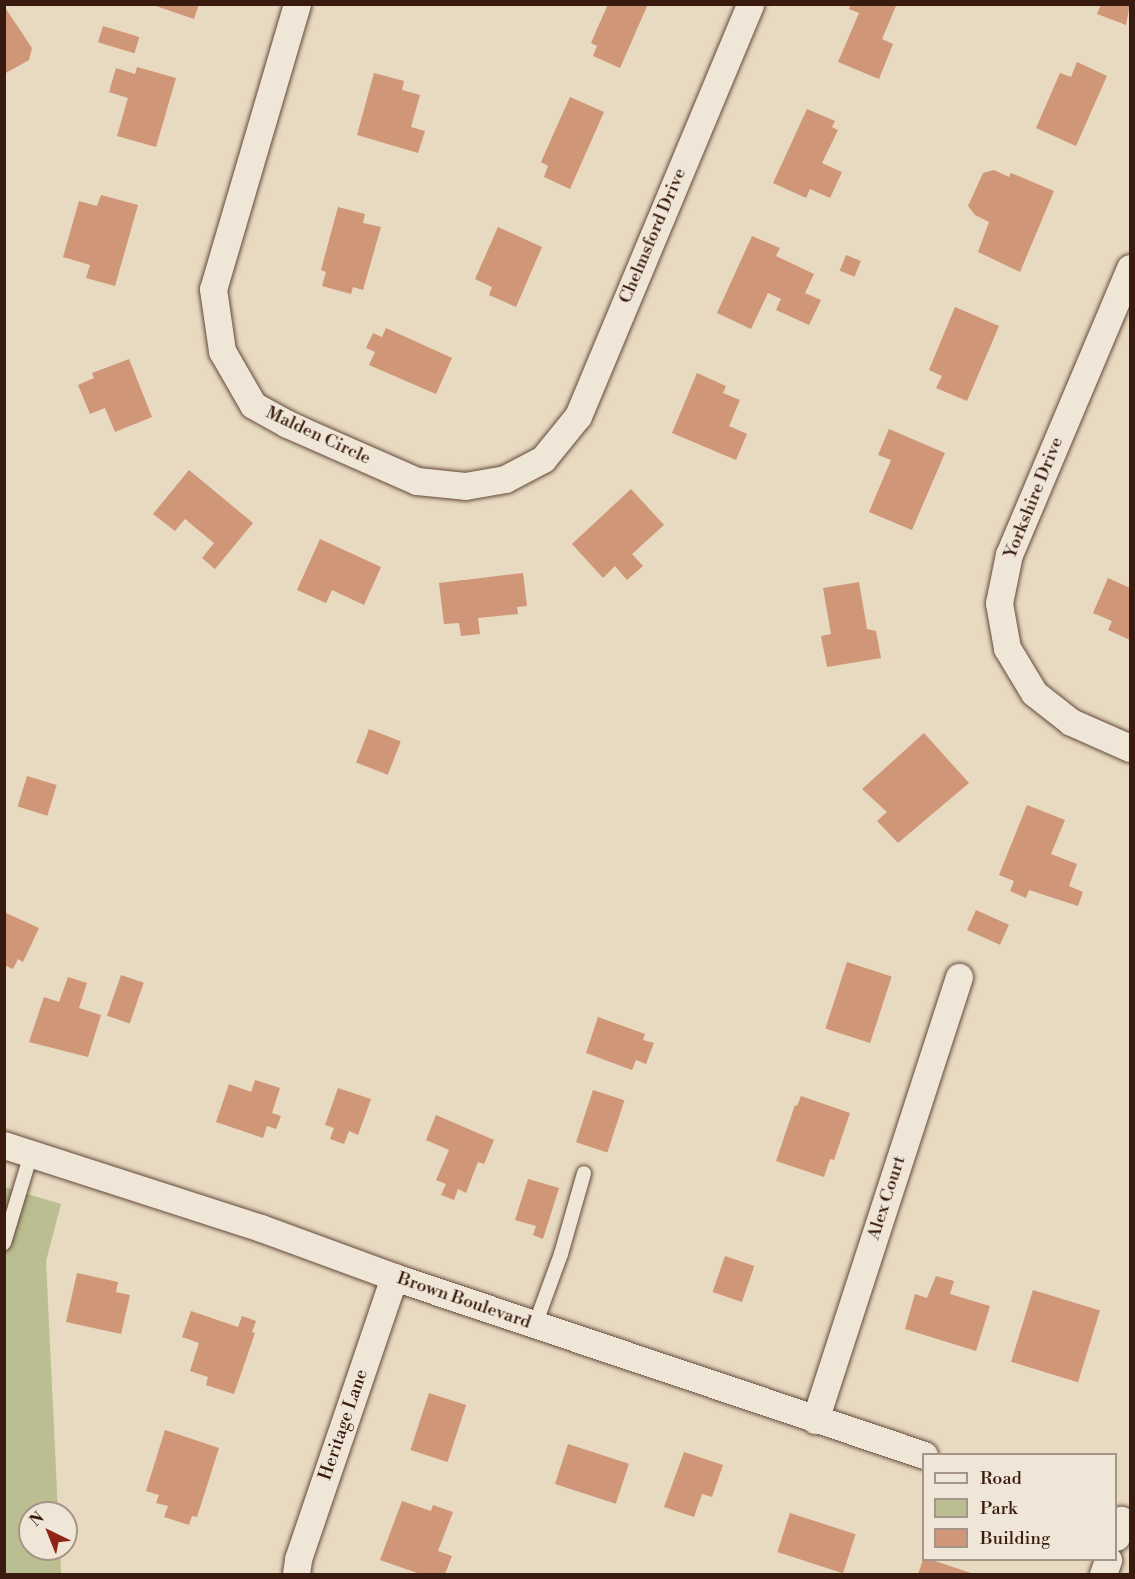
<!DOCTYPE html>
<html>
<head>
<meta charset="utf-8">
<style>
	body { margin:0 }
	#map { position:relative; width:1135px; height:1579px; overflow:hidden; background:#e8d9c1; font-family:"Libre Bodoni",serif }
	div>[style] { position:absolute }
	.green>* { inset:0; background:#babe90 }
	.building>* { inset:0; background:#cf9677; transform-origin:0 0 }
	.roads { filter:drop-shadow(0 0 2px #644a3b) drop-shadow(0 0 2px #644a3b) }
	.service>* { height:14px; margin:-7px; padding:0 7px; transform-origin:7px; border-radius:7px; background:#f0e6d7 }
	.minor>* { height:27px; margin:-13.5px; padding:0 13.5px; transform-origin:13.5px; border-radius:13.5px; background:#f0e6d7 }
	span { translate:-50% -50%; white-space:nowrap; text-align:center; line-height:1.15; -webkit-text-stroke:6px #f0e6d7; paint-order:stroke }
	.street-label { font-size:18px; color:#381b0e }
	.frame { position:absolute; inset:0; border:6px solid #381b0e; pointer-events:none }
	.legend { position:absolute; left:922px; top:1453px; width:195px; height:108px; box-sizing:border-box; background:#f0e6d7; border:2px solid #a69587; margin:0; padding:8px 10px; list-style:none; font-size:18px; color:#381b0e }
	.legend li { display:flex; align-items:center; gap:12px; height:30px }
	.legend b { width:30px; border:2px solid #a69587 }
	.north { position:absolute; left:18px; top:1501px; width:60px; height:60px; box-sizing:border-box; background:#f0e6d7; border:2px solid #a69587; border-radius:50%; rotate:317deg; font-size:16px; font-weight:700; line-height:24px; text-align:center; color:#381b0e }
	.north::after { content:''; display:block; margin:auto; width:21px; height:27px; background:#8f2418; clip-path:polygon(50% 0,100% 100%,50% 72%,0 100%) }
</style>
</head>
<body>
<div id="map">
	<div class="green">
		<i style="clip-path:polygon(4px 1187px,61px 1204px,46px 1261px,58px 1513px,30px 1513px,30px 1549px,60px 1549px,61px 1574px,5px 1574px)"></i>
	</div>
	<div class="building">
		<i style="clip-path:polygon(150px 4px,199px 4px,194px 19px)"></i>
		<i style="clip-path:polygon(608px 4px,648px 4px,620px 68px,593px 56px,597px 46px,591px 43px)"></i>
		<i style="clip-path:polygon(851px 4px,896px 6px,882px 39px,893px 44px,879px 79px,838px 62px,859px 13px,849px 9px)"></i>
		<i style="clip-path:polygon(1101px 4px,1130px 4px,1126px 25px,1097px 14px)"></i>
		<i style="clip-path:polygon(4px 6px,32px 48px,29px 60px,4px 74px)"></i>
		<i style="left:103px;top:26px;width:38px;height:17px;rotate:17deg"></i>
		<i style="clip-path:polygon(1077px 62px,1107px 76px,1076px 146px,1036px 128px,1060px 73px,1071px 77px)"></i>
		<i style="clip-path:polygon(137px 67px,176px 78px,156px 147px,117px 136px,128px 98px,109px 92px,116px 68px,135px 74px)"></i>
		<i style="clip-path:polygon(374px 73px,404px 81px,402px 90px,420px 95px,411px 127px,425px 131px,418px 153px,357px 135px)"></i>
		<i style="clip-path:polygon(570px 97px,604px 112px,570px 189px,544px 177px,548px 166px,541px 162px)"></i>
		<i style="clip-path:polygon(807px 109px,835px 121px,832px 127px,838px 130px,822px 163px,842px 172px,830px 198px,810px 189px,806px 198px,773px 183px)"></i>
		<i style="clip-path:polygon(994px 170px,1009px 177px,1011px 173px,1054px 191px,1020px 272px,978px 252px,989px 222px,975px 215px,968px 206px,983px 173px)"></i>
		<i style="clip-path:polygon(101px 195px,138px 205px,115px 286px,86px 278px,90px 265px,63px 257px,79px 201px,97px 206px)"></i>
		<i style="clip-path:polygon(338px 207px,365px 214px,363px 223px,381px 227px,363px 290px,353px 287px,351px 294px,322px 286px,326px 272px,321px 270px)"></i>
		<i style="clip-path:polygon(498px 227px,542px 247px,516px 307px,489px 295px,492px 287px,475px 279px)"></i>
		<i style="clip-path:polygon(752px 236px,780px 248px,776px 256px,814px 274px,805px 293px,821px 300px,809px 325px,776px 310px,781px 299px,768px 293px,751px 329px,717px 313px)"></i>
		<i style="left:846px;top:255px;width:16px;height:17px;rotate:22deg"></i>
		<i style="clip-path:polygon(955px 307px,999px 326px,967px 401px,936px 388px,942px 376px,929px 370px)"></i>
		<i style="clip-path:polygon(386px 328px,452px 358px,436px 394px,369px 365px,375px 352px,366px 348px,373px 333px,382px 337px)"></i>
		<i style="clip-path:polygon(129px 359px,152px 417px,115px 432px,105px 408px,90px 414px,78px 385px,94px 378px,92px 373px)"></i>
		<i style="clip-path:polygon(697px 373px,726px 386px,723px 393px,740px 400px,729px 426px,747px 434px,736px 460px,672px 433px)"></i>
		<i style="clip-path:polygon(889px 429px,945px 453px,912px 530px,869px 512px,891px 460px,878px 455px)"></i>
		<i style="clip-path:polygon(189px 470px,253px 523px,215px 569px,202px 558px,214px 543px,185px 519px,175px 531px,153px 514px)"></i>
		<i style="clip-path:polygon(631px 489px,664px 525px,632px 554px,643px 566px,627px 580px,615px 566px,603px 578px,572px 544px)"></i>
		<i style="clip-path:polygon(320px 539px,381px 567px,364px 605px,332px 590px,326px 603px,297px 590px)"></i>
		<i style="clip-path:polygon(523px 573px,527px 606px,517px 607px,518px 614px,478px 618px,480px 634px,461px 636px,459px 623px,444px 624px,439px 583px)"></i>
		<i style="clip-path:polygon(1108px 578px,1130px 588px,1130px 640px,1108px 630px,1112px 621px,1093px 613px)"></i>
		<i style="clip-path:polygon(859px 582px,867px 629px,876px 631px,881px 658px,827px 667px,821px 636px,831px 634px,823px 588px)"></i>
		<i style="left:369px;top:729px;width:34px;height:36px;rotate:21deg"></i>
		<i style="clip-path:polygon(924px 733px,969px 783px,898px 843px,877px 821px,887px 812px,862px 789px)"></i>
		<i style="left:27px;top:776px;width:31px;height:32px;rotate:17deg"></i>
		<i style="clip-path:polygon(1027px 805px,1065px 820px,1051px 854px,1077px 864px,1069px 886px,1083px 892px,1078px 906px,1029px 890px,1026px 898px,1010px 891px,1014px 881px,999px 875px)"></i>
		<i style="left:976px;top:910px;width:36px;height:22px;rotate:24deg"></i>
		<i style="clip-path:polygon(4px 912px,39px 928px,23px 962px,18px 959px,13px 969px,4px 965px)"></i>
		<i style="left:847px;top:962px;width:47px;height:70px;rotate:18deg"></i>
		<i style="left:121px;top:975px;width:24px;height:43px;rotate:19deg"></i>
		<i style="clip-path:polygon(68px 977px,87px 983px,79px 1008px,101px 1015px,88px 1057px,29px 1042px,44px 997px,59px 1002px)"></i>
		<i style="clip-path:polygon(598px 1017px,645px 1034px,643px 1040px,654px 1043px,646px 1064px,636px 1060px,632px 1070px,586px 1053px)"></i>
		<i style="clip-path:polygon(255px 1080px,280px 1088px,272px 1113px,281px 1116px,276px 1129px,267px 1126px,263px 1138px,216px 1122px,229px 1084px,251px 1092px)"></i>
		<i style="clip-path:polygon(338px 1088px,371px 1099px,358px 1135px,349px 1131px,344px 1144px,330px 1139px,334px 1128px,325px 1125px)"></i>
		<i style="left:593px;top:1090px;width:33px;height:55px;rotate:18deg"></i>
		<i style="clip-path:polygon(801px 1096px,850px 1113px,834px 1160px,830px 1159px,824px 1177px,776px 1161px,795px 1105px,797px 1106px)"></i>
		<i style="clip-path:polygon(436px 1115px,494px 1140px,484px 1164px,478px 1162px,466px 1193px,458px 1189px,454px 1200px,441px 1195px,446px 1184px,436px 1180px,449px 1150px,426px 1140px)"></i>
		<i style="clip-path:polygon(528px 1179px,559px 1188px,543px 1239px,533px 1235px,536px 1226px,515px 1220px)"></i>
		<i style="left:725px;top:1256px;width:31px;height:38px;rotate:19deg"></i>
		<i style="clip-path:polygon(77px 1273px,118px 1282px,116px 1292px,130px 1295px,121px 1334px,66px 1322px)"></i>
		<i style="clip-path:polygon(936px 1276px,954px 1281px,950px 1294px,990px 1306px,976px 1351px,905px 1329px,915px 1294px,927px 1298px)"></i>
		<i style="left:1033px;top:1290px;width:70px;height:75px;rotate:17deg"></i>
		<i style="clip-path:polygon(191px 1311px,238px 1327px,242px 1316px,256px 1321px,252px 1332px,255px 1333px,234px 1394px,206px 1385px,208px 1377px,190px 1371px,199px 1343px,182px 1337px)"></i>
		<i style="left:429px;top:1393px;width:39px;height:60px;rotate:18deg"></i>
		<i style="clip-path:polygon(165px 1430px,219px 1448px,197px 1517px,192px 1516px,189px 1525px,164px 1517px,168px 1506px,156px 1503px,159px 1495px,146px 1491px)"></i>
		<i style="left:568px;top:1444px;width:64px;height:42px;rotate:18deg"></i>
		<i style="clip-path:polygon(684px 1452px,723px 1465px,712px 1497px,702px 1494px,694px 1517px,664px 1507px)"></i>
		<i style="clip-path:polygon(402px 1501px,431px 1511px,433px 1505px,453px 1512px,438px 1551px,452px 1556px,445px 1574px,420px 1574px,380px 1560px)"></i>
		<i style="left:790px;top:1513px;width:69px;height:41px;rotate:18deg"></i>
		<i style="clip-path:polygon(923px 1560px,932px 1560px,974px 1574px,918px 1574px)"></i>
	</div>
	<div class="roads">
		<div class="service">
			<i style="left:4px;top:1243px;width:93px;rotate:-73.1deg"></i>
			<i style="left:535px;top:1325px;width:76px;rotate:-69.9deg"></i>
			<i style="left:561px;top:1254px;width:84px;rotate:-74.1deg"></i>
		</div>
		<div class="minor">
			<i style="left:297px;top:4px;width:297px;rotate:106.4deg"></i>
			<i style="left:213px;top:289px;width:63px;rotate:81.7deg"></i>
			<i style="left:222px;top:351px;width:62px;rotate:60.1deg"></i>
			<i style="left:253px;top:405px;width:39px;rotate:29deg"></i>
			<i style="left:287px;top:424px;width:142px;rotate:23.7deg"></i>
			<i style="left:417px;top:481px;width:48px;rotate:5.9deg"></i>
			<i style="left:465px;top:486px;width:41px;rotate:-9.9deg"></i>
			<i style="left:505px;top:479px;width:43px;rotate:-27.8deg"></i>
			<i style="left:543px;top:459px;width:55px;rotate:-50.9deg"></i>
			<i style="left:578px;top:416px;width:446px;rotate:-67.3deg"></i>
			<i style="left:1130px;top:268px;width:311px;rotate:112.9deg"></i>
			<i style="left:1009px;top:554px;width:50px;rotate:101.5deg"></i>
			<i style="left:999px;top:603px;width:46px;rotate:79.9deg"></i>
			<i style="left:1007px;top:648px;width:52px;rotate:59deg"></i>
			<i style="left:1034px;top:693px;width:47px;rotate:38.1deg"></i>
			<i style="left:1071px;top:722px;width:64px;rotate:23.8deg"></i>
			<i style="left:4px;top:1145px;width:270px;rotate:17.9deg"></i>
			<i style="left:261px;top:1228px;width:142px;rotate:20.2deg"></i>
			<i style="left:394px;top:1277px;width:559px;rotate:18.56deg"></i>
			<i style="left:815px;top:1420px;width:466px;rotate:-72deg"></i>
			<i style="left:1116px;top:1537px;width:18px;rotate:-74deg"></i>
			<i style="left:296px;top:1574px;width:15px;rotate:-82deg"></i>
			<i style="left:298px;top:1559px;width:298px;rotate:-71.2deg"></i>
			<i style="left:1103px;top:1574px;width:15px;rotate:-70deg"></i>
		</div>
	</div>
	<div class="street-label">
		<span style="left:653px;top:236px;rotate:-67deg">Chelmsford Drive</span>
		<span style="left:318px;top:436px;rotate:25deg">Malden Circle</span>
		<span style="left:1034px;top:498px;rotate:-68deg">Yorkshire Drive</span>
		<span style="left:887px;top:1198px;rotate:-72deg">Alex Court</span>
		<span style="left:464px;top:1301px;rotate:19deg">Brown Boulevard</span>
		<span style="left:344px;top:1425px;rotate:-71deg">Heritage Lane</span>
	</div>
	<div class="frame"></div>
	<ul class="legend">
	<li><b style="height:8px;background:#f0e6d7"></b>Road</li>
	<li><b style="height:16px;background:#babe90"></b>Park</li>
	<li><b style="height:16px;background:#cf9677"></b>Building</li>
	</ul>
	<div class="north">N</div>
</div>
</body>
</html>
